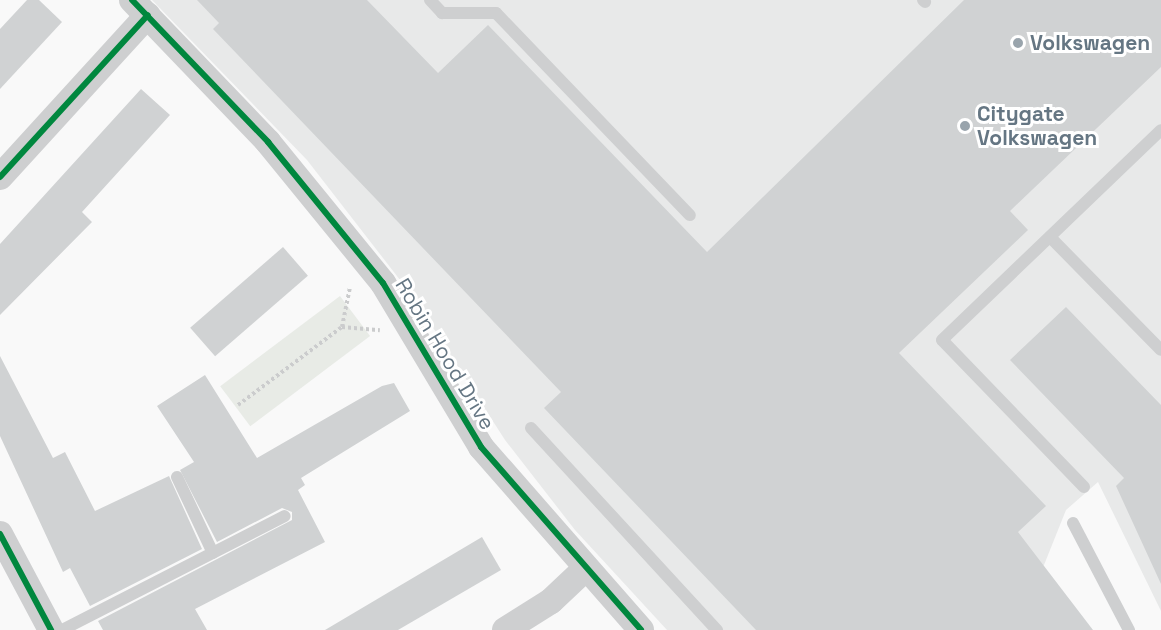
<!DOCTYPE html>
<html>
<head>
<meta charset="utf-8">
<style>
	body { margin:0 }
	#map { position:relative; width:1161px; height:630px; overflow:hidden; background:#f9f9f9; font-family:"Space Grotesk",sans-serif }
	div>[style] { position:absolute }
	.built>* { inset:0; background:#e8e9e9 }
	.green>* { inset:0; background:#e8ebe6; transform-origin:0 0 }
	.building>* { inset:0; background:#d0d2d3; transform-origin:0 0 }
	.path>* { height:4px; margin-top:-2px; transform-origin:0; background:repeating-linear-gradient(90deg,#cbcccd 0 3px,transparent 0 6px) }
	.service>* { height:12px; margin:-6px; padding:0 6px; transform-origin:6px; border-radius:6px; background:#cecfd0 }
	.minor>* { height:26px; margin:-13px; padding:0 13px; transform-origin:13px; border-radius:13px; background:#cecfd0 }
	.cycleway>* { height:6px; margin:-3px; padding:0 3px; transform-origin:3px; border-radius:3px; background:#00873e }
	.dots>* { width:16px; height:16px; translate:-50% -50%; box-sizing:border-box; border:3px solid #fff; border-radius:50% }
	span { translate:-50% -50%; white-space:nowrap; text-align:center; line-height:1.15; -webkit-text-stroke:6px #fff; paint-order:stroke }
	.poi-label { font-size:21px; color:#657683; font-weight:700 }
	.left { translate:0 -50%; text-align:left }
	.street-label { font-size:21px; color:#657683 }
</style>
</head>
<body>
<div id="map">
	<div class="built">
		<i style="clip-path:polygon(152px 0,1161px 0,1161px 611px,1098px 482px,1066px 510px,1044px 565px,949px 630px,667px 630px,575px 530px,505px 440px,414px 298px,307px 160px)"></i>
	</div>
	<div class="green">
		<i style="left:340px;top:296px;width:50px;height:150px;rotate:53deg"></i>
	</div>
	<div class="building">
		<i style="clip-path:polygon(27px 0,39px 0,62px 22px,0 89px,0 29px)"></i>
		<i style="clip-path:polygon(197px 0,367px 0,438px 73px,488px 25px,707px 252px,964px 0,1161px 0,1161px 67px,1010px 211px,1028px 230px,899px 353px,1046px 506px,1018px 532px,1093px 630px,756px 630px,544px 408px,561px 392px,213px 29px,219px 23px)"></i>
		<i style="clip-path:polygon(141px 89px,170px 115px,82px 212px,92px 222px,0 315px,0 244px)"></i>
		<i style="left:283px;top:247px;width:38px;height:123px;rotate:49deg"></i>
		<i style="clip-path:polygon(1066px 307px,1161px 405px,1161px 584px,1116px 486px,1124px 478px,1010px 360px)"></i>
		<i style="clip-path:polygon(0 356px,53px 458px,65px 452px,95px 511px,169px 476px,202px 549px,90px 606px,70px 568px,63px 572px,0 436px)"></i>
		<i style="clip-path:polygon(205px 375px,257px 458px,382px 386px,394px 383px,410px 411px,301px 478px,305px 485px,298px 490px,325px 542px,195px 609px,207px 630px,103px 630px,98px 621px,292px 520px,292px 512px,282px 508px,217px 542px,180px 470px,194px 462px,157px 406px)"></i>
		<i style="clip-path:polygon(482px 537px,501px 570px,398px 630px,325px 630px)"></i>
	</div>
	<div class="path">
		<i style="left:342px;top:327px;width:38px;rotate:5deg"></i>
		<i style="left:238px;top:405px;width:130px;rotate:-36.9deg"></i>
		<i style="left:342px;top:327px;width:41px;rotate:-78.7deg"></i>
	</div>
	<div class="service">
		<i style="left:430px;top:0;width:18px;rotate:47deg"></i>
		<i style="left:442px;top:13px;width:54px"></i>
		<i style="left:496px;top:13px;width:280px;rotate:46.2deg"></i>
		<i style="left:923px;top:0;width:3px;rotate:45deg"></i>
		<i style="left:1050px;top:237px;width:158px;rotate:45.5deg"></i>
		<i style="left:531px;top:428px;width:275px;rotate:47.4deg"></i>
		<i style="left:177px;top:477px;width:84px;rotate:64.7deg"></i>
		<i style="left:1084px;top:487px;width:204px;rotate:-134deg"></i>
		<i style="left:942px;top:340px;width:303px;rotate:-43.8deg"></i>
		<i style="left:1073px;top:523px;width:121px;rotate:62.4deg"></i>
		<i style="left:62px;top:630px;width:250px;rotate:-27.1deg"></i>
	</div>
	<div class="minor">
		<i style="left:132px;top:0;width:197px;rotate:46.2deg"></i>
		<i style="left:268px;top:142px;width:182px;rotate:50.8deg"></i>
		<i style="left:383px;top:283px;width:191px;rotate:59.1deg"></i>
		<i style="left:481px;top:447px;width:243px;rotate:48.8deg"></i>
		<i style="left:0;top:177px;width:219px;rotate:-47.6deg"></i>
		<i style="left:0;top:534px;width:109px;rotate:62deg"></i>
		<i style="left:505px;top:630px;width:54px;rotate:-32.2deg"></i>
		<i style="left:551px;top:601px;width:47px;rotate:-43.3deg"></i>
	</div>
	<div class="cycleway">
		<i style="left:132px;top:0;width:197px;rotate:46.2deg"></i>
		<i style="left:268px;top:142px;width:182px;rotate:50.8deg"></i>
		<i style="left:383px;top:283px;width:191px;rotate:59.1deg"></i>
		<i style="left:481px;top:447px;width:243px;rotate:48.8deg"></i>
		<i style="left:0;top:177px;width:219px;rotate:-47.6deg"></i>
		<i style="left:0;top:534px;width:109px;rotate:62deg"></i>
	</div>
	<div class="dots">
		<i style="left:1018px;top:43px;background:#99a4ac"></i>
		<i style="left:965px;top:126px;background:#99a4ac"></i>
	</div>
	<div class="poi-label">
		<span class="left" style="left:1030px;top:43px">Volkswagen</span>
		<span class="left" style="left:977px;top:126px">Citygate<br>Volkswagen</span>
	</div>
	<div class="street-label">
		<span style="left:445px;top:354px;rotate:59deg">Robin Hood Drive</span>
	</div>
</div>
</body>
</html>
